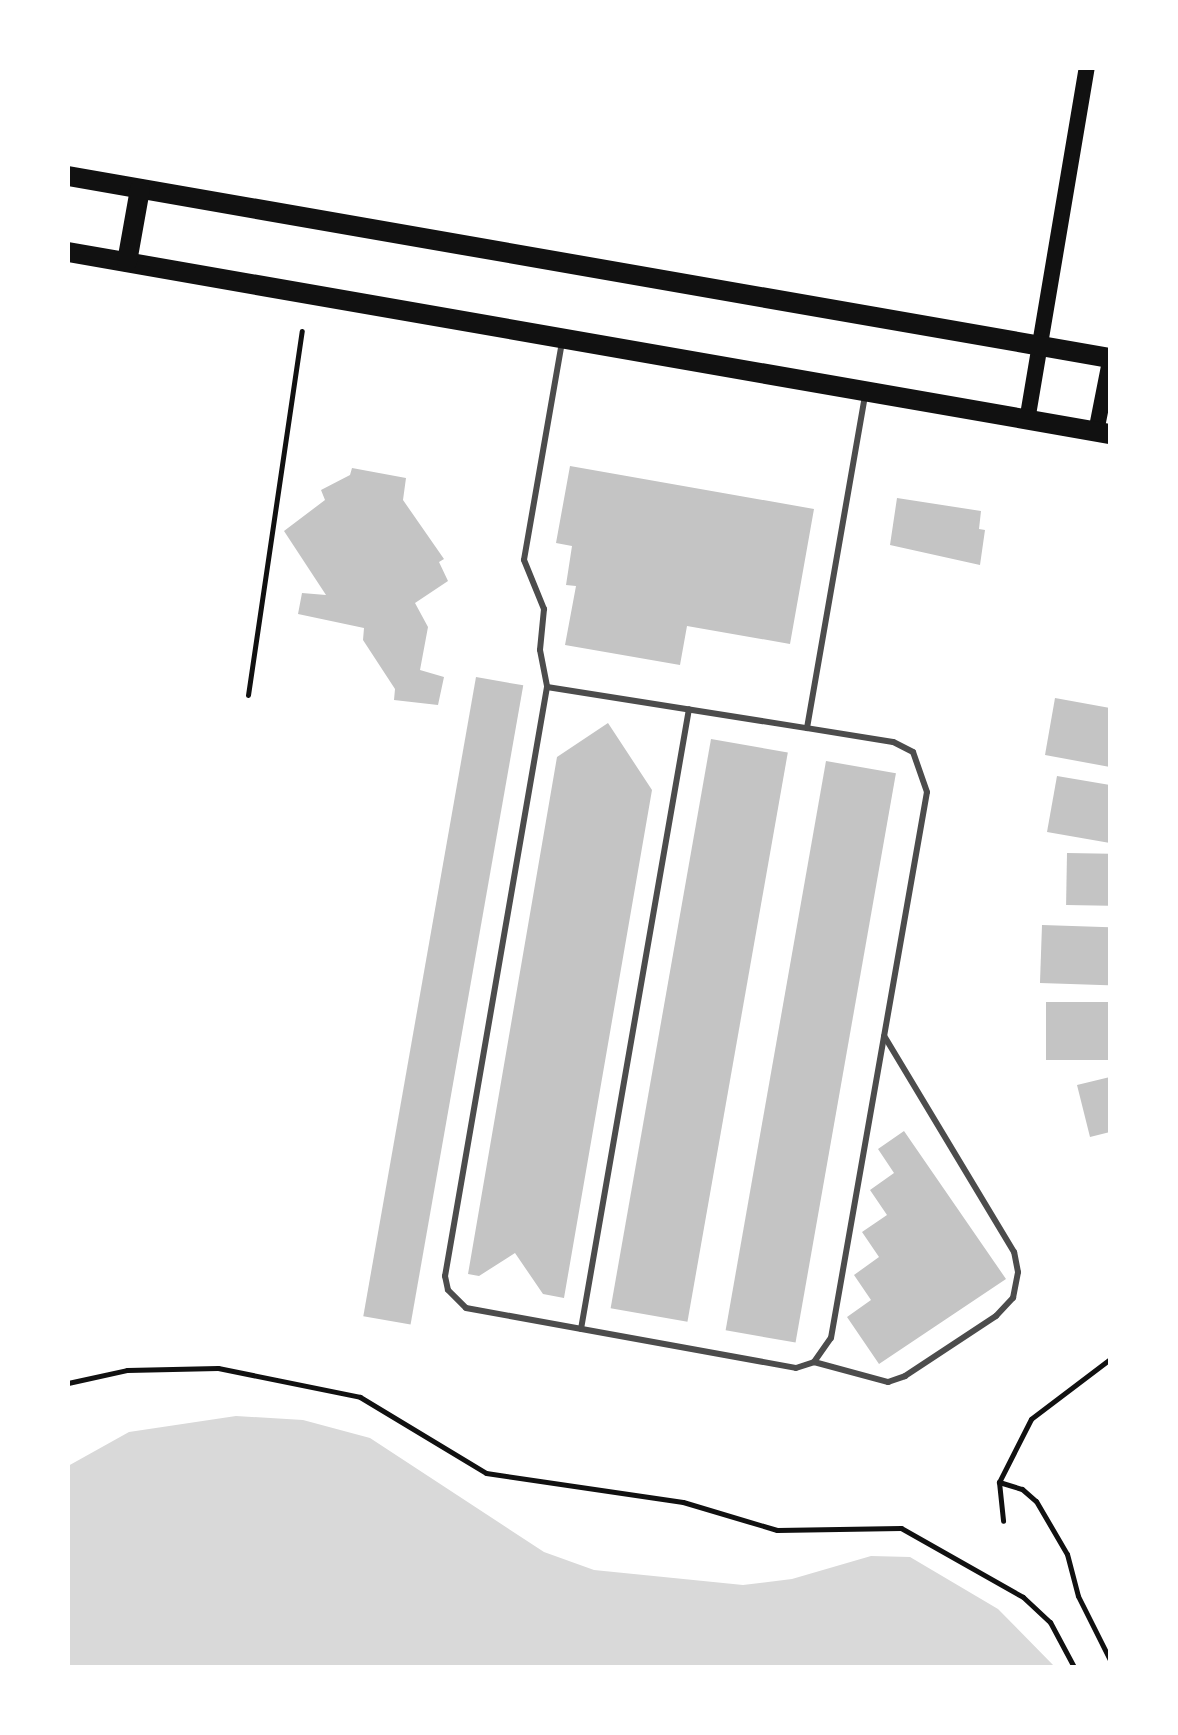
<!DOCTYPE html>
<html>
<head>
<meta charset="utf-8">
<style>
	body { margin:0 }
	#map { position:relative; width:1178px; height:1735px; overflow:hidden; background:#fff; font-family:Signika,sans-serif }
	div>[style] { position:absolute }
	.water>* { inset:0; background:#d9d9d9 }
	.building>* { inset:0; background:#c4c4c4; transform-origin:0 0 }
	.path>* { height:5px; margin:-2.5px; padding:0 2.5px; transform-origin:2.5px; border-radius:2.5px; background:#111 }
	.service>* { height:6px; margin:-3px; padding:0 3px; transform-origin:3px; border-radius:3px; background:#4c4c4c }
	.secondary>* { height:16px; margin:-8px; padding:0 8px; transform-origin:8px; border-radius:8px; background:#111 }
	.primary>* { height:20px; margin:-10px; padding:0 10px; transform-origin:10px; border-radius:10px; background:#111 }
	span { translate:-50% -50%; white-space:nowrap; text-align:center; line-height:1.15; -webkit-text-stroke:7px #fff; paint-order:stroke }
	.frame { position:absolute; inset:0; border:70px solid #fff; pointer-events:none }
</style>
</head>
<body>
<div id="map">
	<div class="water">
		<i style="clip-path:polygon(236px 1416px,303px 1420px,370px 1438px,544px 1552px,594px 1570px,743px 1585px,792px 1579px,871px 1556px,910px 1557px,998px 1609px,1055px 1667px,68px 1667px,68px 1466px,129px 1432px)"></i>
	</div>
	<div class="building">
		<i style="clip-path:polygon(570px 466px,814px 509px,790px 644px,687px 626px,680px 665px,565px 645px,576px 586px,566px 585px,572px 546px,556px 543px)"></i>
		<i style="clip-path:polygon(352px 468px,406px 478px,403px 500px,444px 559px,439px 562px,448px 581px,415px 603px,428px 627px,420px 670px,444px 677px,438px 705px,394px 700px,395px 689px,363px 640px,364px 628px,298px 614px,302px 593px,326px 595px,284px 531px,325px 500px,321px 490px,350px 475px)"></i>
		<i style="clip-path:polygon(897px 498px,981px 511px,979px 529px,985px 530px,980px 565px,890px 545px)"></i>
		<i style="left:476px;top:677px;width:48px;height:649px;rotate:10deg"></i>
		<i style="clip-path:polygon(1055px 698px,1110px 708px,1110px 767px,1045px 755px)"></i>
		<i style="clip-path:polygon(608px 723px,652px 790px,564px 1298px,543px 1294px,515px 1253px,479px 1276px,468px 1274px,557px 757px)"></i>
		<i style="left:711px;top:739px;width:78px;height:578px;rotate:10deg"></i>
		<i style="left:826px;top:761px;width:71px;height:578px;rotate:10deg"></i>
		<i style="clip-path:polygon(1057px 776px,1110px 785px,1110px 843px,1047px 832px)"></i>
		<i style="left:1067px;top:853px;width:43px;height:52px;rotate:1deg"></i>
		<i style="left:1042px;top:925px;width:68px;height:58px;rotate:2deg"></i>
		<i style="left:1110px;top:1002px;width:58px;height:64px;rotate:90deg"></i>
		<i style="clip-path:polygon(1110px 1077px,1110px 1132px,1090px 1137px,1077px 1085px)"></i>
		<i style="clip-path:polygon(904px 1131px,1006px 1279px,879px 1364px,847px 1317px,871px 1300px,854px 1275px,879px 1257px,862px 1232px,887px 1215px,870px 1190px,894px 1173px,878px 1149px)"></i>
	</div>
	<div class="path">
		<i style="left:248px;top:695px;width:368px;rotate:-81.6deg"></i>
		<i style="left:1110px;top:1359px;width:99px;rotate:142.8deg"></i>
		<i style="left:1031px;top:1419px;width:71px;rotate:116.9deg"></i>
		<i style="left:999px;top:1482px;width:24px;rotate:17deg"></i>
		<i style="left:1022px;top:1489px;width:18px;rotate:41deg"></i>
		<i style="left:1036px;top:1501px;width:61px;rotate:59.7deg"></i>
		<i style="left:1067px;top:1554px;width:43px;rotate:75.3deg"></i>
		<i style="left:1078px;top:1596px;width:72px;rotate:63.4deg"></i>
		<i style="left:68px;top:1383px;width:60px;rotate:-12.4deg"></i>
		<i style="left:127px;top:1370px;width:91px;rotate:-1.3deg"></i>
		<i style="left:218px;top:1368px;width:145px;rotate:11.5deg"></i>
		<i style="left:360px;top:1397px;width:147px;rotate:31.1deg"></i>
		<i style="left:486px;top:1473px;width:199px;rotate:8.4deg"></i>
		<i style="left:683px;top:1502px;width:98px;rotate:16.6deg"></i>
		<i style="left:777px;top:1530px;width:124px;rotate:-0.9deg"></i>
		<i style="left:901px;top:1528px;width:140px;rotate:29.5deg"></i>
		<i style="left:1023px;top:1597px;width:37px;rotate:43deg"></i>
		<i style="left:1050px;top:1622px;width:51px;rotate:61.9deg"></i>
		<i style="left:999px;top:1482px;width:39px;rotate:84deg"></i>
	</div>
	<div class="service">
		<i style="left:562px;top:342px;width:221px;rotate:99.9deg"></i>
		<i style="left:524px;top:560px;width:53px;rotate:67.8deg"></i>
		<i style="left:544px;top:609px;width:41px;rotate:95.6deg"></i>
		<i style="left:540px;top:650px;width:38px;rotate:79deg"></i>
		<i style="left:547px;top:687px;width:598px;rotate:99.82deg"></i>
		<i style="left:445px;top:1276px;width:14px;rotate:78deg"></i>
		<i style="left:448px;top:1290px;width:25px;rotate:45deg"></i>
		<i style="left:466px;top:1308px;width:335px;rotate:10.3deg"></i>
		<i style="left:796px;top:1368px;width:19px;rotate:-18deg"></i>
		<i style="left:814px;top:1362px;width:29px;rotate:-55deg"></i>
		<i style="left:831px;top:1338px;width:554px;rotate:-80.03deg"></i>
		<i style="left:927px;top:792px;width:42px;rotate:-109.3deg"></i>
		<i style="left:913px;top:752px;width:22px;rotate:-153deg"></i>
		<i style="left:893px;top:742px;width:87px;rotate:-170.8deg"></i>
		<i style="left:807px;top:728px;width:337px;rotate:-80.1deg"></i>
		<i style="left:547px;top:687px;width:263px;rotate:9deg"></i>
		<i style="left:581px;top:1329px;width:629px;rotate:-80.12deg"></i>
		<i style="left:814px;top:1362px;width:77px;rotate:15.1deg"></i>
		<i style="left:888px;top:1382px;width:18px;rotate:-19deg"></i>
		<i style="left:905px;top:1376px;width:109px;rotate:-33.4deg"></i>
		<i style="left:996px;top:1316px;width:25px;rotate:-47deg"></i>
		<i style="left:1013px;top:1298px;width:26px;rotate:-79deg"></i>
		<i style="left:1018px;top:1272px;width:20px;rotate:-101deg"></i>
		<i style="left:1014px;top:1252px;width:252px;rotate:-121deg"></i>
	</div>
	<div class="secondary">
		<i style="left:1027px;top:421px;width:358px;rotate:-80.4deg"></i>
		<i style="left:1096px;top:432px;width:72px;rotate:-78.8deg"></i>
	</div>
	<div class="primary">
		<i style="left:68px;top:176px;width:1058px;rotate:9.91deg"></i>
		<i style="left:68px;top:252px;width:1058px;rotate:9.91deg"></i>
		<i style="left:127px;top:262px;width:74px;rotate:-79.9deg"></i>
	</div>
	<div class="frame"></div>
</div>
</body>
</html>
